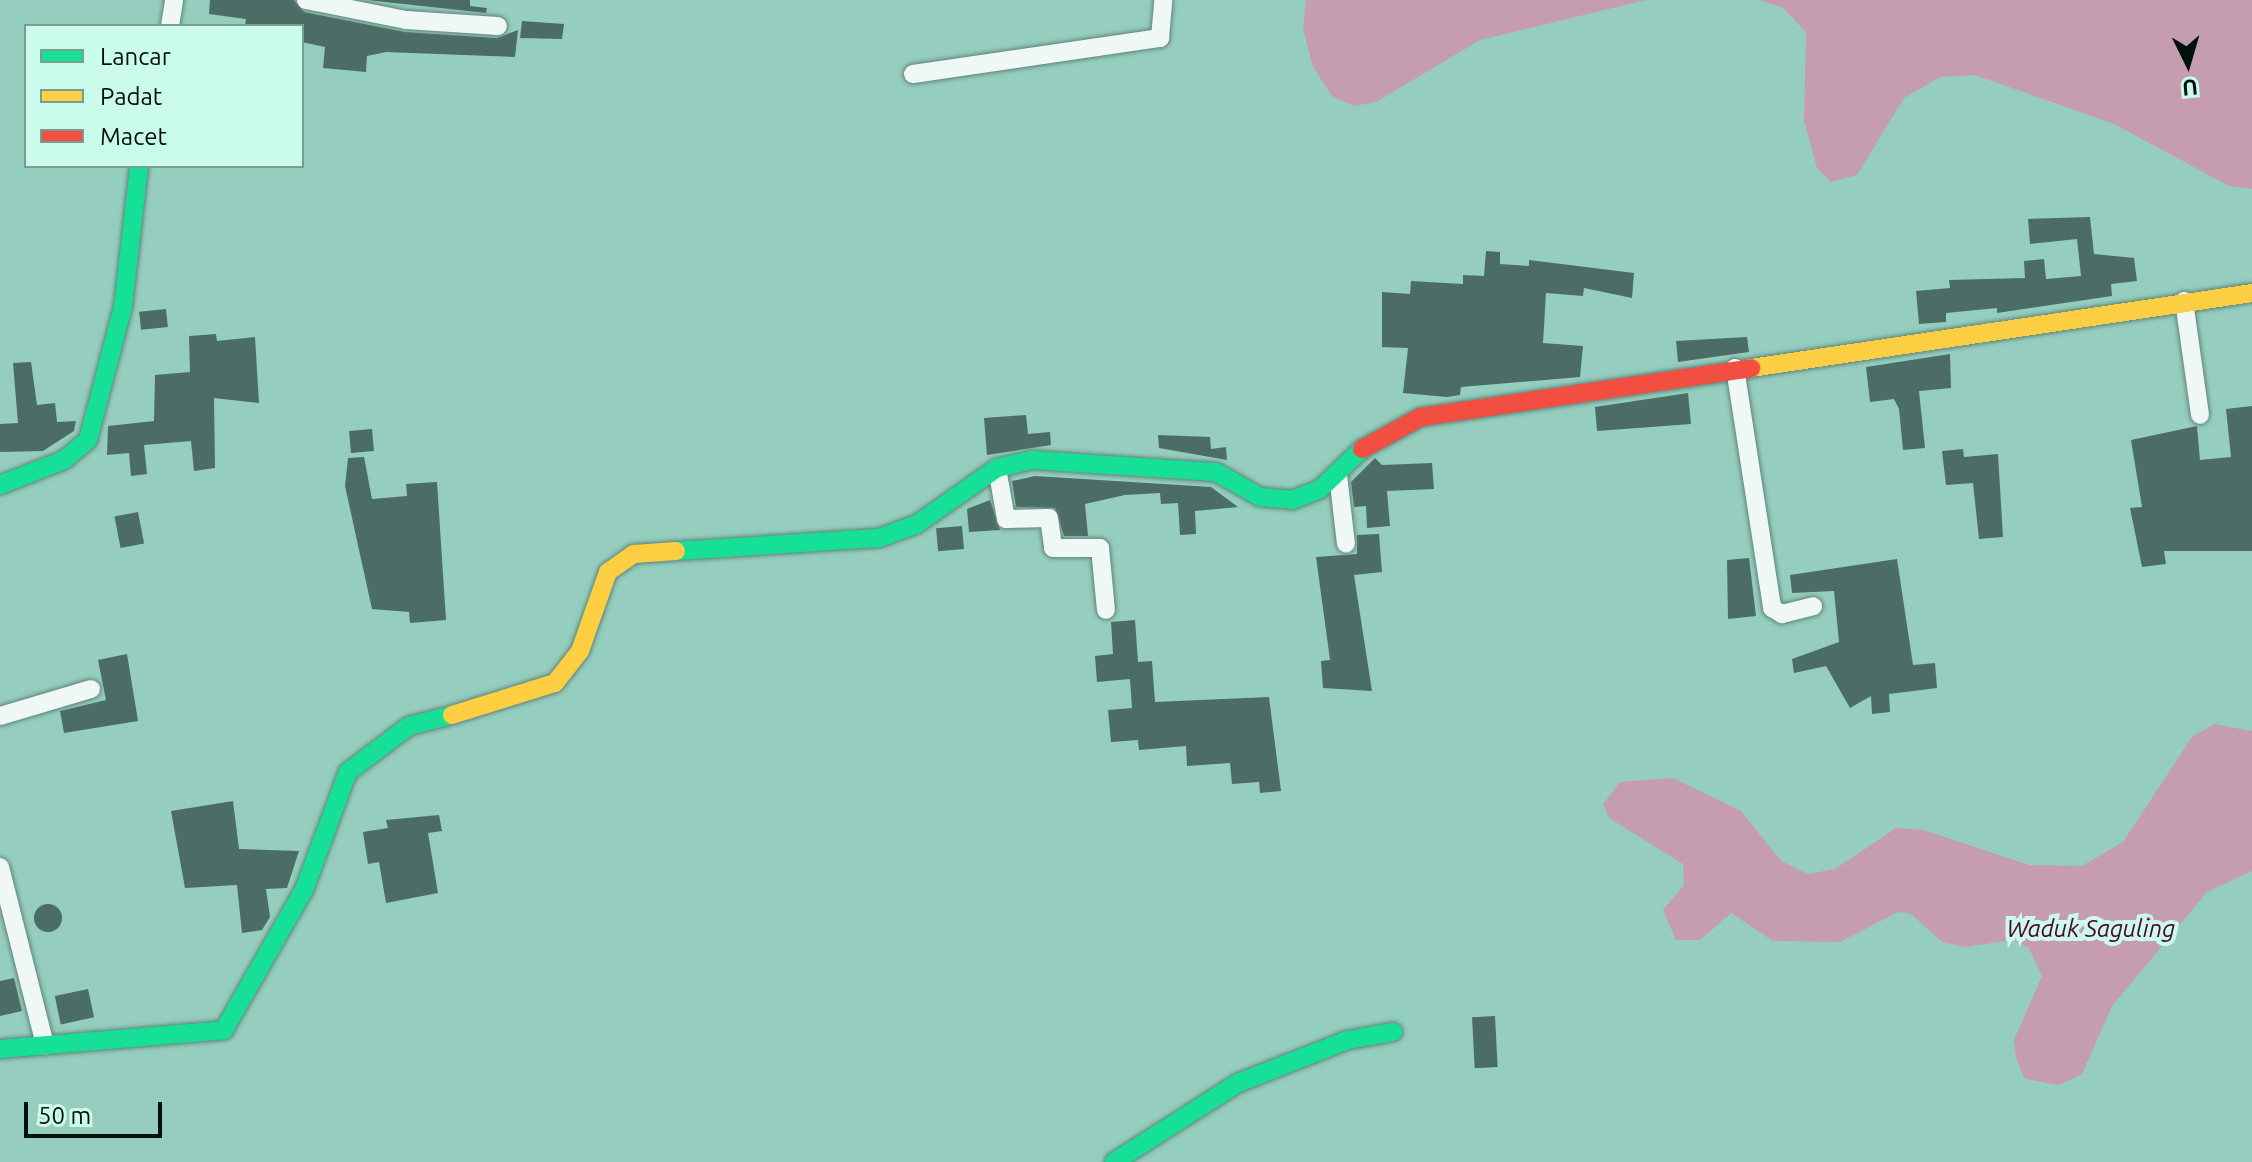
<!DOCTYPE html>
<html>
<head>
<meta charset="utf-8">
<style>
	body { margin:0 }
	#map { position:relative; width:2252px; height:1162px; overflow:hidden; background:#95cebe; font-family:Ubuntu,sans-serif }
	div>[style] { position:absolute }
	.water>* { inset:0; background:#c59cb0 }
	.building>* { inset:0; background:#4c6d66; transform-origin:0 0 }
	.round { border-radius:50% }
	.roads { filter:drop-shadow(0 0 2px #60847a) drop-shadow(0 0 2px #60847a) }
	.street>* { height:18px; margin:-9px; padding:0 9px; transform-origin:9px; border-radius:9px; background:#eff8f5 }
	.fast>* { height:18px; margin:-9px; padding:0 9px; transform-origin:9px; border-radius:9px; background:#16e098 }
	.slow>* { height:18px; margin:-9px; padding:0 9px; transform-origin:9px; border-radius:9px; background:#ffcf43 }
	.jam>* { height:18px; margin:-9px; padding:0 9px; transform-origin:9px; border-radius:9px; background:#f24e42 }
	span { translate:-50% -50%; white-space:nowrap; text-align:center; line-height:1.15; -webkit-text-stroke:8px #cbfbeb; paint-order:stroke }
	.water-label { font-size:24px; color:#50042f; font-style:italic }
	.legend { position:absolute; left:24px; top:24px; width:280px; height:144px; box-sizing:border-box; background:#cbfbeb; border:2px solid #7a9d92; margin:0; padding:10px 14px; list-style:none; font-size:24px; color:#00110c }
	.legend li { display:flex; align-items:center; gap:16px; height:40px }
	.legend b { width:40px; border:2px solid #7a9d92 }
	.north { position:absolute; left:2148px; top:24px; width:80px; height:80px; -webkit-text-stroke:6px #cbfbeb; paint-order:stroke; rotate:175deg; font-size:22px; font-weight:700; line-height:32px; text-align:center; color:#00110c }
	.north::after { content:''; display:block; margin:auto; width:28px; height:36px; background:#00110c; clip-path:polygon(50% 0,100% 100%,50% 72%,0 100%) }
	.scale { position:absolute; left:24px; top:1102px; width:138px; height:36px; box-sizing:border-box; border:4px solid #00110c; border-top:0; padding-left:10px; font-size:24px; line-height:28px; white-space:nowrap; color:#00110c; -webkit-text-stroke:6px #cbfbeb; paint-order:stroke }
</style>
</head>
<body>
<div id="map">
	<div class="water">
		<i style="clip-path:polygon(1306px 0,1646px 0,1480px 40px,1376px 102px,1354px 106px,1332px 96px,1313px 67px,1303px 29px)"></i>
		<i style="clip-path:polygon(1759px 0,2252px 0,2252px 189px,2229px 186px,2114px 124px,1975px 75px,1940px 77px,1904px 98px,1857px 175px,1831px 182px,1817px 168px,1804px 120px,1806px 32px,1783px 8px)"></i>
		<i style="clip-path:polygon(2214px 724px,2252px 731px,2252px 871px,2207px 892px,2112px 1006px,2082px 1074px,2059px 1085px,2025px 1079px,2016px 1058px,2014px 1040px,2042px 976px,2029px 948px,2013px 940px,1965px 947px,1942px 942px,1911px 914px,1898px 912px,1840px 942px,1773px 941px,1731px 913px,1700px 940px,1676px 940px,1663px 910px,1684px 885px,1683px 864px,1609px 818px,1603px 804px,1620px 782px,1673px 778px,1741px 811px,1781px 861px,1808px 874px,1835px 869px,1896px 828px,1924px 830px,2029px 865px,2082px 866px,2123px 842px,2192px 737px)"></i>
	</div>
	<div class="building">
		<i style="clip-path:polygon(210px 0,294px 0,304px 12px,405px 32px,497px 38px,518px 30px,515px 57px,386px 52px,367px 56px,366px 72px,323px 68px,325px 47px,302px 42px,302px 26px,245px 26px,246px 19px,209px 14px)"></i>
		<i style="clip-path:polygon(367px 0,470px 0,470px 6px,487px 8px,486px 13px)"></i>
		<i style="clip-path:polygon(522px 21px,564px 24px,562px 39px,520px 38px)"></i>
		<i style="clip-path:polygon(2090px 217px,2094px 254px,2134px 258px,2137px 281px,2111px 284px,2112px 296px,1997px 313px,1997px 308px,1946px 313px,1946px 322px,1919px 324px,1916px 291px,1950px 288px,1949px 280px,2025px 278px,2024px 261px,2044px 259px,2046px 279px,2081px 276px,2077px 239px,2030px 244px,2028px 219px)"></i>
		<i style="clip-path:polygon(1486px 251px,1500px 252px,1500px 264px,1529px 266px,1529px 260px,1634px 273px,1632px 298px,1584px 288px,1583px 296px,1546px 293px,1543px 343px,1583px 346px,1580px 377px,1461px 387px,1460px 395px,1447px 397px,1403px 393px,1408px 348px,1382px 347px,1382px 292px,1410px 294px,1411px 281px,1463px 284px,1463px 275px,1484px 276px)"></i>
		<i style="left:166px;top:309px;width:18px;height:27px;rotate:84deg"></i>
		<i style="clip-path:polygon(216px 334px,217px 341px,255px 337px,259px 403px,214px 398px,215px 468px,194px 471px,191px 441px,144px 445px,147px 474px,131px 476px,129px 453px,107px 455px,108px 426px,154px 421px,155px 375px,190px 372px,189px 336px)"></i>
		<i style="clip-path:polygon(1747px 337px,1749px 352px,1678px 362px,1676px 341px)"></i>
		<i style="clip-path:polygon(1950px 354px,1951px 388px,1919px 391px,1925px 448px,1903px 450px,1899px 409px,1894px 399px,1870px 402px,1866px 367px)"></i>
		<i style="clip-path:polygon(31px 362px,37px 405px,55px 403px,57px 422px,76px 421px,74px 431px,43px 451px,0 452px,0 424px,18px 423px,13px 363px)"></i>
		<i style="clip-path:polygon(1688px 393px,1691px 424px,1597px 431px,1595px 407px)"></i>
		<i style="clip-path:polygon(2252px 406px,2252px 551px,2164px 551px,2166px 564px,2142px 567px,2130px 508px,2142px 507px,2131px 440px,2197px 426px,2200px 460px,2231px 457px,2226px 409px)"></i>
		<i style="clip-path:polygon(1026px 415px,1028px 434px,1050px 432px,1051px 445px,987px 455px,984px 418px)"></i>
		<i style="left:372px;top:429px;width:22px;height:23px;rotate:85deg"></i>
		<i style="clip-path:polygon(1158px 435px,1210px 437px,1211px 449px,1226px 447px,1227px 460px,1159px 448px)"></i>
		<i style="clip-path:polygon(1963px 449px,1964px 457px,1998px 454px,2003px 537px,1979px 539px,1973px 483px,1946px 485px,1942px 451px)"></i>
		<i style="clip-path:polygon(364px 457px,372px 499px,407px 496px,406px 484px,437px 482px,446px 620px,410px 623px,409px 612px,372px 609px,345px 486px,348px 458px)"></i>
		<i style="clip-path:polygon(1375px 458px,1382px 465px,1432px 463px,1434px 489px,1387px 491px,1390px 526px,1367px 528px,1366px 506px,1354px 507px,1351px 482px)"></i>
		<i style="clip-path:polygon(1035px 476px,1211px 487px,1238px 507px,1195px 511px,1196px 534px,1180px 535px,1178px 503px,1161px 504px,1160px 493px,1125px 495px,1085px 504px,1088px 536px,1064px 536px,1055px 508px,1016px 507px,1012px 481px)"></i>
		<i style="clip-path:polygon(990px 500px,1000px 530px,969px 532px,967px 509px)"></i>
		<i style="left:138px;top:512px;width:32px;height:24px;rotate:79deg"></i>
		<i style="left:962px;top:526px;width:23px;height:26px;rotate:85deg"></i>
		<i style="clip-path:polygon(1379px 534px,1382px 572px,1354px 575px,1372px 691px,1323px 688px,1321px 661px,1330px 660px,1316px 557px,1357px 554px,1357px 535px)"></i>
		<i style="clip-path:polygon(1749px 558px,1756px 616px,1728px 619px,1727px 560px)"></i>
		<i style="clip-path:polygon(1897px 559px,1913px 665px,1935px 663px,1937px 688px,1889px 694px,1890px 712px,1872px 714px,1871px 696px,1850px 708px,1826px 666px,1794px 673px,1792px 659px,1839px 642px,1834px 591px,1792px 593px,1790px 575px)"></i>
		<i style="clip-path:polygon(1135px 620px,1138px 662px,1152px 661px,1155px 702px,1269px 697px,1281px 791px,1260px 793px,1259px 782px,1232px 784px,1230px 763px,1187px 766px,1186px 746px,1139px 750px,1138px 740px,1111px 742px,1108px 710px,1132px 708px,1130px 679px,1097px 682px,1095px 656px,1113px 654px,1111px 622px)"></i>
		<i style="clip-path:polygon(127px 654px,138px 721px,64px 733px,60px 711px,106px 700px,98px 660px)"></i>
		<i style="clip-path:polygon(233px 801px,239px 849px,299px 851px,287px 888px,266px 889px,270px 917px,262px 930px,242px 933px,237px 885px,185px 888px,171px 811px)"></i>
		<i style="clip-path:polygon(439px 815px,442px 831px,428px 833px,438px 893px,386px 903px,379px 862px,368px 864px,363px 832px,388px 828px,386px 820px)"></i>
		<i class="round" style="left:34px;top:904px;width:28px;height:28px"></i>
		<i style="clip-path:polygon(14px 978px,22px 1011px,0 1016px,0 981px)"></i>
		<i style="left:88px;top:989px;width:29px;height:34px;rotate:78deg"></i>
		<i style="left:1495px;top:1016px;width:51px;height:23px;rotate:87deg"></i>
	</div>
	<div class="roads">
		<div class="street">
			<i style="left:306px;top:0;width:102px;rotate:11.3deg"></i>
			<i style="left:406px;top:20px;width:92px;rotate:3.7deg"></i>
			<i style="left:170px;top:26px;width:26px;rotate:-81deg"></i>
			<i style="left:913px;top:74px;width:250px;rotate:-8.3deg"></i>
			<i style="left:1160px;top:38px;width:38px;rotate:-85deg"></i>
			<i style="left:2184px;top:301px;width:115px;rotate:82deg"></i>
			<i style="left:1735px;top:368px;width:243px;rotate:81.2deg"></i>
			<i style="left:1772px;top:608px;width:12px;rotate:31deg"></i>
			<i style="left:1782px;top:614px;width:32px;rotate:-14deg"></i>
			<i style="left:997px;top:468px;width:52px;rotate:80deg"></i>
			<i style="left:1006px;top:519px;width:43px;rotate:-1.3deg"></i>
			<i style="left:1049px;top:518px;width:30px;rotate:82deg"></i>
			<i style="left:1053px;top:548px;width:47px"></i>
			<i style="left:1100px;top:548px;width:62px;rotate:84.5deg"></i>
			<i style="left:1338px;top:475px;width:69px;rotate:83.4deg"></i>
			<i style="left:0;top:716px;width:95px;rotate:-16.5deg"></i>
			<i style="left:0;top:867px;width:184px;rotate:75.8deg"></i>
		</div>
		<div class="fast">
			<i style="left:0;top:485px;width:69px;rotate:-21.3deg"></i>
			<i style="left:64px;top:460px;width:31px;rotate:-40deg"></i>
			<i style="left:88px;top:440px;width:138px;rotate:-75.3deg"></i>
			<i style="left:123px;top:307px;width:142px;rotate:-83.5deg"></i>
			<i style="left:676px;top:551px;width:203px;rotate:-3.7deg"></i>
			<i style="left:879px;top:538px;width:40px;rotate:-20.2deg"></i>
			<i style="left:917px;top:524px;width:98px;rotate:-35deg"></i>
			<i style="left:997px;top:468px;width:37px;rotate:-13deg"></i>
			<i style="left:1033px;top:460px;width:183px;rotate:3.8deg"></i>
			<i style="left:1216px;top:472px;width:51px;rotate:29.6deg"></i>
			<i style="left:1260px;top:497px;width:32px;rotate:5deg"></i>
			<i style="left:1292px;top:500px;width:30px;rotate:-21deg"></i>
			<i style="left:1320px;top:489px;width:58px;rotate:-43.6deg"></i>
			<i style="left:0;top:1049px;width:225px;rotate:-4.8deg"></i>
			<i style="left:224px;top:1030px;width:161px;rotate:-60.3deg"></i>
			<i style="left:304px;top:890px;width:126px;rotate:-69.6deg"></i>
			<i style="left:348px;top:772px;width:76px;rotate:-37deg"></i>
			<i style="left:409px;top:726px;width:44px;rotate:-14.3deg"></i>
			<i style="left:1114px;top:1162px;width:147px;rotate:-32.5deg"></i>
			<i style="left:1238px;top:1083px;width:118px;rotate:-21.4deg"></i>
			<i style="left:1348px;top:1040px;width:46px;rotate:-10.1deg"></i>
		</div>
		<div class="slow">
			<i style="left:1751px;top:368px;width:507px;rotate:-8.51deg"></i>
			<i style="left:452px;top:715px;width:108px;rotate:-17.3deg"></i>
			<i style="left:555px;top:683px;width:41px;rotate:-52deg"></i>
			<i style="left:580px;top:651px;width:84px;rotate:-70.5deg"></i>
			<i style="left:608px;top:572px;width:32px;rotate:-35deg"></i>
			<i style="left:634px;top:554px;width:42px;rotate:-4.1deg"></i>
		</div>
		<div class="jam">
			<i style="left:1362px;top:449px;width:67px;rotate:-28.5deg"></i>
			<i style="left:1421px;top:417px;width:334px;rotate:-8.4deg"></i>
		</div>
	</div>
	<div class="water-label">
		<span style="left:2091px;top:929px">Waduk Saguling</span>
	</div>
	<ul class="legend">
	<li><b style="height:10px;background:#16e098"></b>Lancar</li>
	<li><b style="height:10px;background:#ffcf43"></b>Padat</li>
	<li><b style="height:10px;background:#f24e42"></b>Macet</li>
	</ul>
	<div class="north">U</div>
	<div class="scale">50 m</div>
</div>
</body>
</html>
